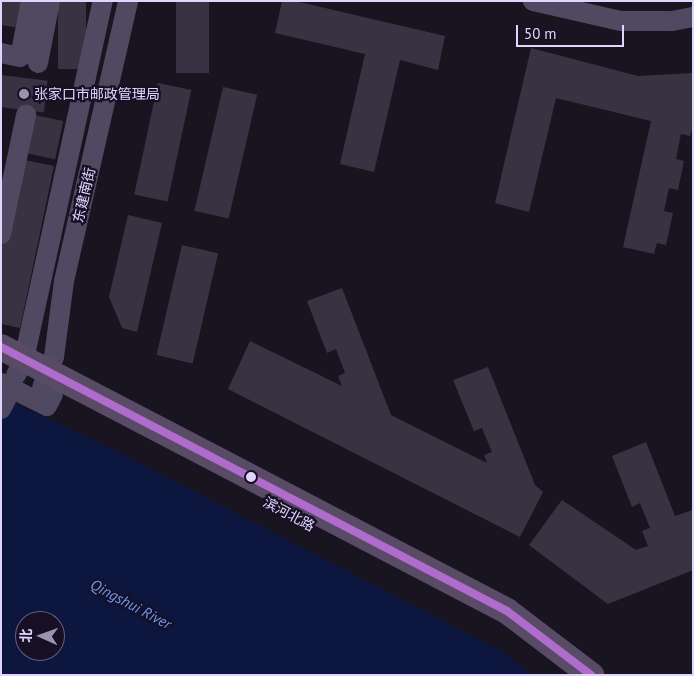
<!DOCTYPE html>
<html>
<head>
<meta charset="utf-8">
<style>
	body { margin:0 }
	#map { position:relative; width:694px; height:676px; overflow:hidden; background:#181520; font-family:"PT Sans","Noto Sans SC",sans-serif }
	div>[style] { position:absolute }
	.water>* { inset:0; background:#0d163f }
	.building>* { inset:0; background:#383342; transform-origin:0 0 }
	.minor>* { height:20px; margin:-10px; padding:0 10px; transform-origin:10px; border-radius:10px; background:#4f4a61 }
	.major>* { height:26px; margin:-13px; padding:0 13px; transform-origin:13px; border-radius:13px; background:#594b66 }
	.bus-1>* { height:8px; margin:-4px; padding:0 4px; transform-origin:4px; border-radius:4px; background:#b06ccc }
	.dots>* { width:14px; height:14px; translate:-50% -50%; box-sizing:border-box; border:2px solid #171025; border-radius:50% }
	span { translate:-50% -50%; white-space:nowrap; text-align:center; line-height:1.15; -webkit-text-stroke:4.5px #171025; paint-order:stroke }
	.poi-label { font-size:14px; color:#e1d5fe }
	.left { translate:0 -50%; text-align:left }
	.street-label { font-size:14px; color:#e1d5fe }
	.water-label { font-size:15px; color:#679bfa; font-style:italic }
	.frame { position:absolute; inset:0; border:2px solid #e1d5fe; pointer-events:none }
	.north { position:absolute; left:15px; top:611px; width:50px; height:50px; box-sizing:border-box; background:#171025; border:1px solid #685f7c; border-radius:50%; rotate:272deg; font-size:14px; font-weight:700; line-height:20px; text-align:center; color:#e1d5fe }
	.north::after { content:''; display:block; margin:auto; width:18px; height:22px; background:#9b92b0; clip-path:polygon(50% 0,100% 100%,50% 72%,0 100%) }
	.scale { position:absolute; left:516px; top:25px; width:108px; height:22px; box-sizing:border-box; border:2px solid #e1d5fe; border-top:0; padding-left:6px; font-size:15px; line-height:18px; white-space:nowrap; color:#e1d5fe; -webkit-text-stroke:4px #171025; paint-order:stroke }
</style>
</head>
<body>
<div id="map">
	<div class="water">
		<i style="clip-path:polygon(evenodd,1px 397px,107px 446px,505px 653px,531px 675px,7px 675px,1px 672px,1px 397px,25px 621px,55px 621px,55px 651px,25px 651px,25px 621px)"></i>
	</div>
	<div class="building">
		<i style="clip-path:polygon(1px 1px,23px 1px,19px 28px,1px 25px)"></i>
		<i style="left:58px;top:1px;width:28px;height:68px"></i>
		<i style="left:176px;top:1px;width:33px;height:72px"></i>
		<i style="clip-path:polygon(282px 1px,295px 1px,445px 36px,438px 70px,400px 60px,374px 172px,340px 164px,365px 54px,275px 33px)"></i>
		<i style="clip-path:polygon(531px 48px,638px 76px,693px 73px,693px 126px,690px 136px,681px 134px,676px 159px,684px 161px,678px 190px,669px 188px,664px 211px,673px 213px,666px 245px,657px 243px,654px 254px,623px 247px,651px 121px,556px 98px,529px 212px,495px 203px)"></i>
		<i style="left:1px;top:75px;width:47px;height:32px;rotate:7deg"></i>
		<i style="left:158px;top:83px;width:34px;height:114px;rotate:12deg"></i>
		<i style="left:223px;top:87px;width:35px;height:127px;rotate:13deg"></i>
		<i style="left:30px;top:114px;width:34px;height:39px;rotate:12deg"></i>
		<i style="clip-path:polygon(20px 159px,54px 166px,20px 328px,1px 324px,1px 250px)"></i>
		<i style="clip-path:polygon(128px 215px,162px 223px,137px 332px,122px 328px,109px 297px)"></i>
		<i style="left:182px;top:245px;width:37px;height:113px;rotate:13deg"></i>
		<i style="clip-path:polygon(342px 288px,391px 415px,487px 463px,484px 455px,492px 452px,482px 428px,474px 431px,453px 380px,488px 367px,535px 485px,543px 492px,520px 537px,228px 389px,250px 341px,342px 386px,338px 376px,345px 373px,336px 349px,327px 353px,307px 301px)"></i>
		<i style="clip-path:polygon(646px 442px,675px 516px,693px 510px,693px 570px,608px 604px,529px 545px,562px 500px,636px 550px,648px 546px,642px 531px,650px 528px,640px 503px,632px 507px,612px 456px)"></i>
	</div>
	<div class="minor">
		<i style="left:533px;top:1px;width:90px;rotate:12.8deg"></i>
		<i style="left:621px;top:21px;width:51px"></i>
		<i style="left:672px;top:21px;width:21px;rotate:-11deg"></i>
		<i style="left:1px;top:53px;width:19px;rotate:12deg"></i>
		<i style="left:20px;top:57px;width:57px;rotate:-78.9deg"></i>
		<i style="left:38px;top:63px;width:63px;rotate:-79deg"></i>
		<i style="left:1px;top:234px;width:122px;rotate:-78.1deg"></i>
		<i style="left:16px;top:375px;width:18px;rotate:-63deg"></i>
		<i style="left:24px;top:359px;width:367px;rotate:-77.6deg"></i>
		<i style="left:1px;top:383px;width:51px;rotate:26.6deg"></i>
		<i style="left:47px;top:406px;width:13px;rotate:-63deg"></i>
		<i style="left:42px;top:388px;width:33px;rotate:-69deg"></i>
		<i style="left:54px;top:357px;width:77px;rotate:-82.5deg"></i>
		<i style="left:64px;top:281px;width:287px;rotate:-77.1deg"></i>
		<i style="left:1px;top:409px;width:24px;rotate:-62deg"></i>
	</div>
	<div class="major">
		<i style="left:1px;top:347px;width:571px;rotate:27.55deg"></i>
		<i style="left:507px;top:611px;width:106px;rotate:37.3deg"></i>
	</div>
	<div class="bus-1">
		<i style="left:1px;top:347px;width:571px;rotate:27.55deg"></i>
		<i style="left:507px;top:611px;width:106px;rotate:37.3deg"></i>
	</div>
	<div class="dots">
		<i style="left:24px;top:94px;background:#9b92b0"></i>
		<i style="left:251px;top:477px;background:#e1d5fe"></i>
	</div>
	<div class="poi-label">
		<span class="left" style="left:34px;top:94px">张家口市邮政管理局</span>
	</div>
	<div class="street-label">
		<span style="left:84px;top:195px;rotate:-77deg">东建南街</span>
		<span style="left:289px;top:514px;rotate:28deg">滨河北路</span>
	</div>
	<div class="water-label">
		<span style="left:131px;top:604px;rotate:28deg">Qingshui River</span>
	</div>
	<div class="frame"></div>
	<div class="north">北</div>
	<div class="scale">50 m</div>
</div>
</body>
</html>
